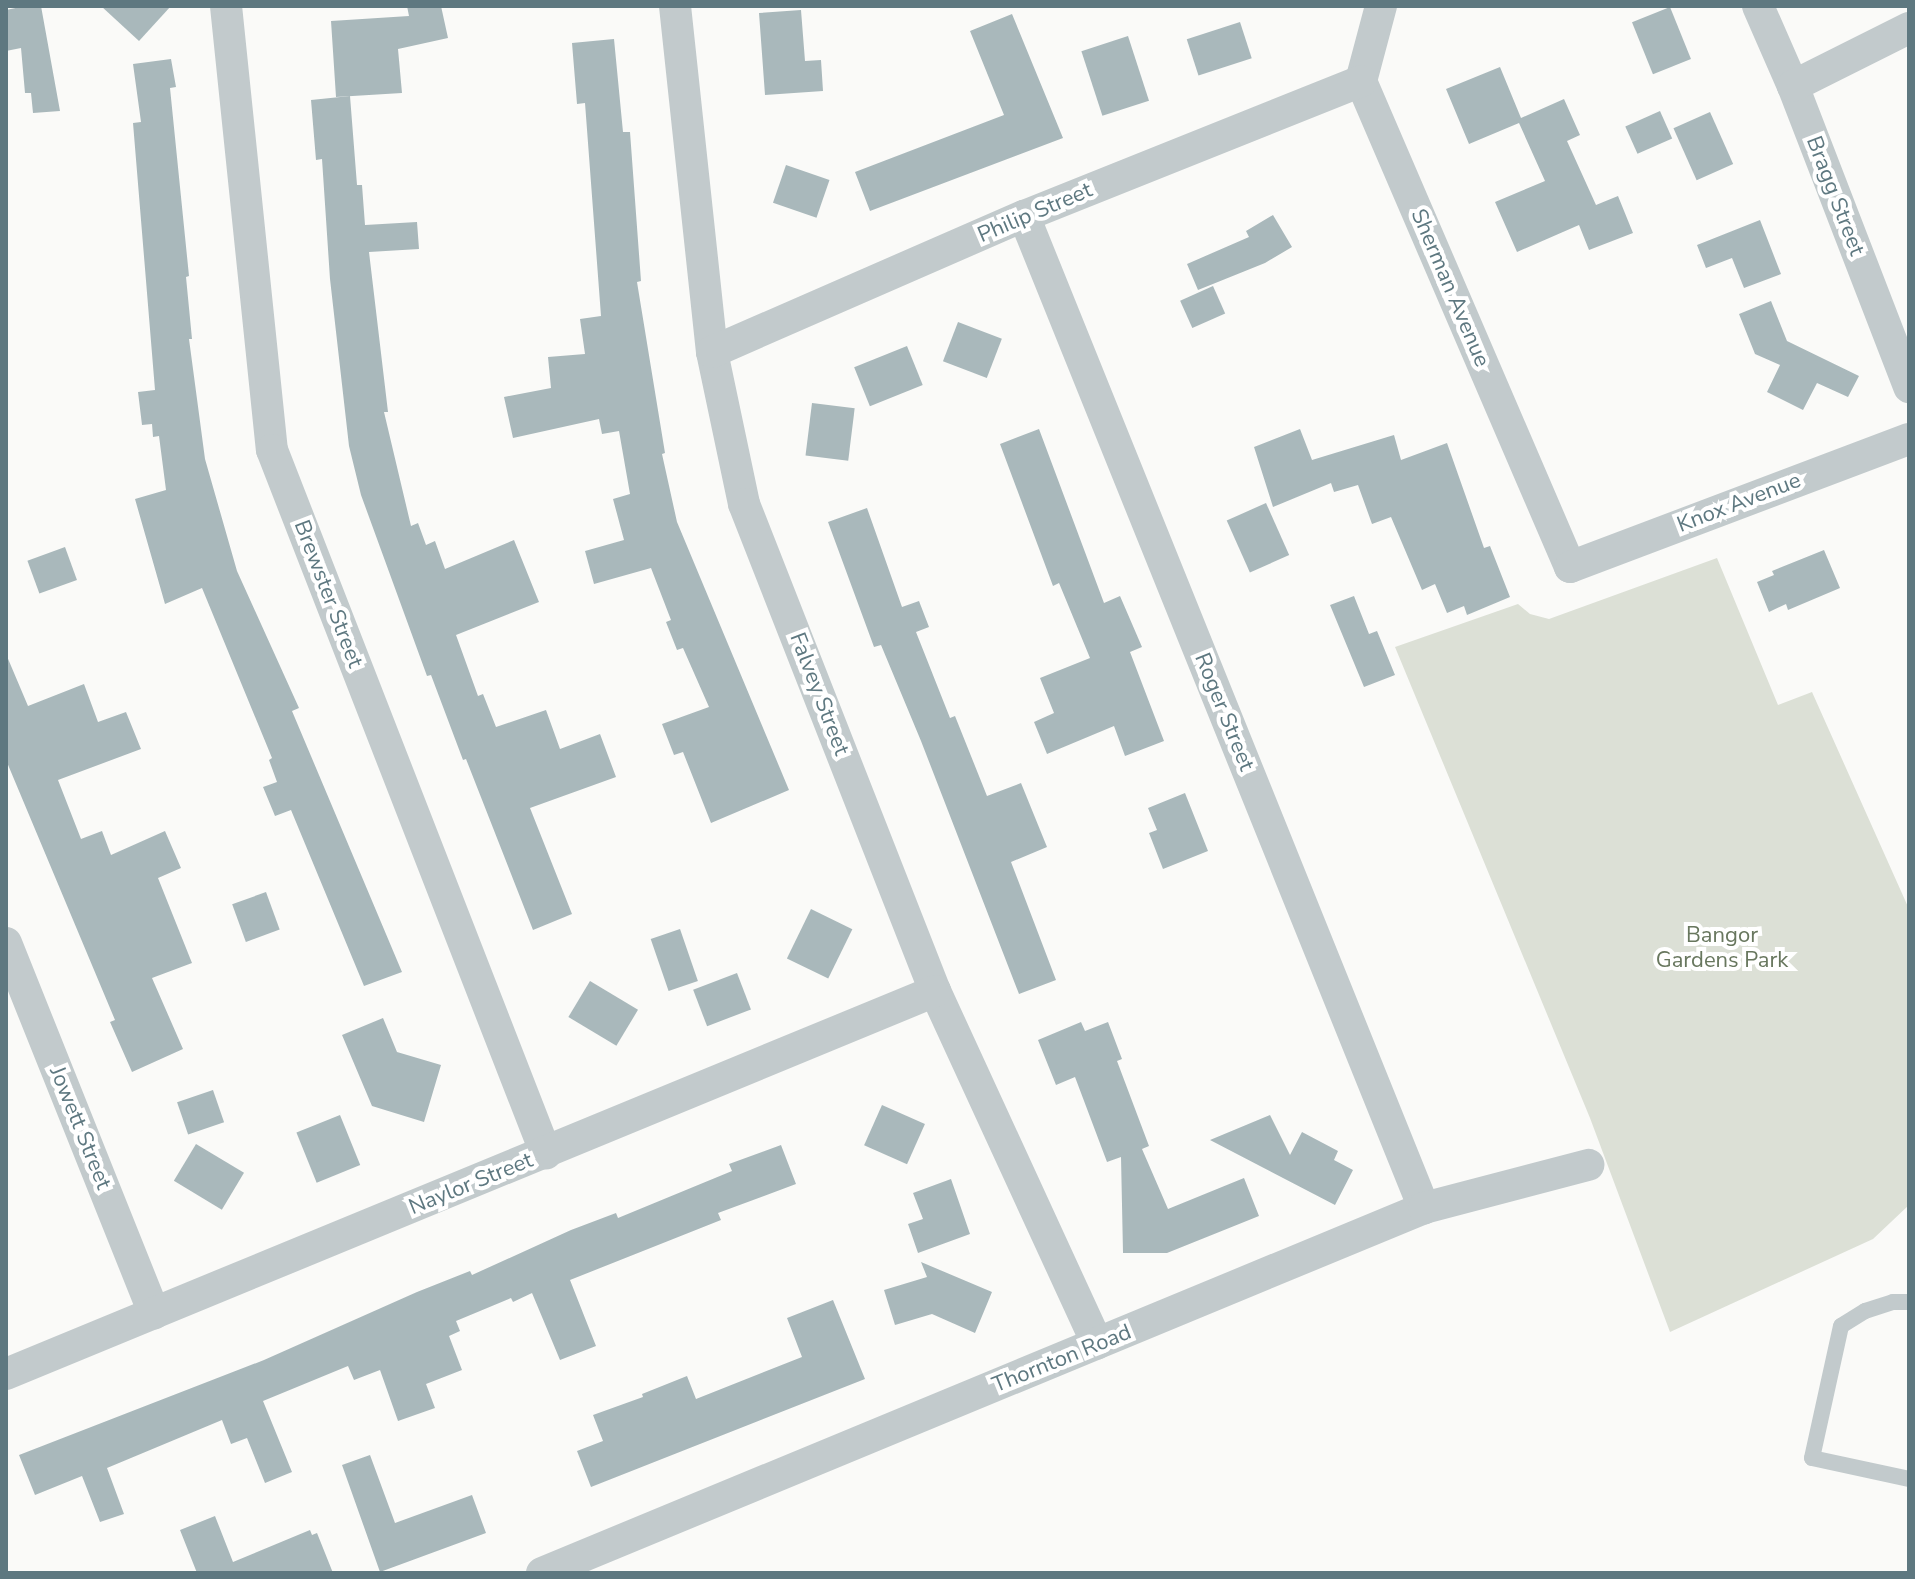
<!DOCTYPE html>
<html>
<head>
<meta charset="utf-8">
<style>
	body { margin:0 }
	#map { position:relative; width:1915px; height:1579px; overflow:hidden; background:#fafaf8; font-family:"Nunito Sans",sans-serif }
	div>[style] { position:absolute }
	.green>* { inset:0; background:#dce0d6 }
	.building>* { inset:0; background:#a9b8bb; transform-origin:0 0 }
	.lane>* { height:16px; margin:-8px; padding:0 8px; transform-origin:8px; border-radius:8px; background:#c2cacc }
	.street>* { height:32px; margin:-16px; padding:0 16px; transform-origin:16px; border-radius:16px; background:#c2cacc }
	span { translate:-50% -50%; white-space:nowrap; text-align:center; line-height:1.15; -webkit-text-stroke:8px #fff; paint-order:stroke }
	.street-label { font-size:22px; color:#5e7880 }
	.park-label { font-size:22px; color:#68775e }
	.frame { position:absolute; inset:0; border:8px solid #5e7880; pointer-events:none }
</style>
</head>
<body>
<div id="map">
	<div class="green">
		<i style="clip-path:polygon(1717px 558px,1778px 705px,1812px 692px,1909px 909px,1909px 1205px,1873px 1239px,1670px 1332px,1590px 1118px,1395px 647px,1518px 604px,1530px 614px,1549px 619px)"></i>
	</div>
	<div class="building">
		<i style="clip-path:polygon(25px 6px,41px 6px,60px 111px,33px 113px,31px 93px,25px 93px,21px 48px,6px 51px,6px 10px)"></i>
		<i style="clip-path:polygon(101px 6px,171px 6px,139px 41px)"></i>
		<i style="clip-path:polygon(407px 6px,441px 6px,448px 38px,398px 49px,402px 93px,336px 97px,331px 21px,409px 16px)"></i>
		<i style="left:1670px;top:7px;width:56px;height:41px;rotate:68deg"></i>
		<i style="clip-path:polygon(801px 10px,805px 61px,821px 60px,823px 91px,765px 95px,759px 13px)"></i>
		<i style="clip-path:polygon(1012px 14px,1063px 138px,870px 211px,855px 172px,1004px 115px,970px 31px)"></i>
		<i style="left:1240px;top:22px;width:38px;height:56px;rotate:72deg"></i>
		<i style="left:1128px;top:36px;width:68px;height:49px;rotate:72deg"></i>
		<i style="clip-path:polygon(614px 39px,623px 132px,630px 132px,641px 281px,637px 282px,665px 453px,662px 454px,677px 522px,789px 790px,711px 823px,683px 752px,674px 755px,662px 724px,709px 707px,683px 648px,677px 650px,666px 622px,671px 620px,651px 568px,594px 584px,585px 551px,624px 540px,613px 499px,630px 494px,619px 431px,602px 434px,599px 419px,513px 438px,504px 397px,551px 388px,548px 357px,585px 354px,580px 319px,601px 316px,585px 103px,577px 104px,572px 43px)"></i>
		<i style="clip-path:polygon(171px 59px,176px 87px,170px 88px,189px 276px,186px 277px,192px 339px,189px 339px,205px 459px,237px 571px,299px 708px,292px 711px,402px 972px,364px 986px,291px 810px,275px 816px,263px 787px,277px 782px,269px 760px,272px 758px,202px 588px,165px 604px,135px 499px,166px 490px,159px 436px,153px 437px,152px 424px,142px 425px,138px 392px,155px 390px,133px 123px,141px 122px,133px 64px)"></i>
		<i style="clip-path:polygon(1500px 67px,1521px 118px,1564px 99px,1580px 135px,1567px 141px,1596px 205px,1618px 196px,1633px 233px,1589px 250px,1579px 225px,1517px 252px,1495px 202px,1545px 181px,1519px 123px,1469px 144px,1446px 89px)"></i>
		<i style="clip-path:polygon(350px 96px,357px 185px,362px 185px,365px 225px,417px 222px,419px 249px,369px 252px,388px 412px,384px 412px,411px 526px,418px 523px,426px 545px,435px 541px,445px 569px,514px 540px,539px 602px,456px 635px,478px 696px,483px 694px,496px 727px,546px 710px,560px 749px,600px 734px,616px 777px,530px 808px,572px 914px,533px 930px,466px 759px,463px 760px,431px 675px,427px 676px,361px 495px,349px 446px,330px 279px,322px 159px,316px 160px,311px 100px)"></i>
		<i style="left:1660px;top:111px;width:30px;height:38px;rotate:66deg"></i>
		<i style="left:1710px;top:112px;width:57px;height:40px;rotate:66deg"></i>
		<i style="left:786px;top:165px;width:46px;height:40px;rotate:19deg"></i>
		<i style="clip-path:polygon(1273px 215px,1292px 247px,1265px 263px,1198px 290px,1187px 264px,1249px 237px,1246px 231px)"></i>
		<i style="clip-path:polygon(1760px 220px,1781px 274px,1744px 288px,1732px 258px,1706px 268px,1697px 245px)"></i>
		<i style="left:1213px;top:286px;width:30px;height:36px;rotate:66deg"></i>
		<i style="clip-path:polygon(1771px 301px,1787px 341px,1859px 376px,1848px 397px,1817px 383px,1803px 410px,1767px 392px,1780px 365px,1755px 354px,1739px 314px)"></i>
		<i style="left:958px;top:322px;width:47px;height:42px;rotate:21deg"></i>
		<i style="left:907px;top:346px;width:42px;height:57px;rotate:68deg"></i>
		<i style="left:812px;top:403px;width:43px;height:53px;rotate:7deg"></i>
		<i style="clip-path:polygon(1039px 429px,1104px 603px,1120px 596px,1142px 647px,1130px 652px,1164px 741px,1125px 756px,1114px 726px,1047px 754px,1034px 722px,1054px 713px,1040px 678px,1090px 658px,1059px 583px,1053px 586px,1000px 444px)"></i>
		<i style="clip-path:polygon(1300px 429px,1312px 460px,1394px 435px,1401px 460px,1447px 443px,1484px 548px,1490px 546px,1510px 597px,1467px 615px,1464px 606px,1447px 613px,1435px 584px,1422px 590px,1391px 517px,1372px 524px,1358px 485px,1334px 492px,1331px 483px,1273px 507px,1254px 447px)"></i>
		<i style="left:1266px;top:503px;width:57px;height:43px;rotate:66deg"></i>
		<i style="clip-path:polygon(867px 508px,902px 607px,919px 601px,929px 627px,916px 632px,950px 718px,955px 716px,987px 796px,1021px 783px,1047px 847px,1011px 862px,1056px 980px,1019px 994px,921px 741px,881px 645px,874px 647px,828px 522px)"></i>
		<i style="left:65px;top:547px;width:35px;height:40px;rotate:70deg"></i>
		<i style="clip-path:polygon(1824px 550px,1840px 588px,1788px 610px,1786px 604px,1769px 612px,1757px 582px,1774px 575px,1772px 571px)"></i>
		<i style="clip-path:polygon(1354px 596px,1369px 634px,1377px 631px,1395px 675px,1364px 687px,1330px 605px)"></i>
		<i style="clip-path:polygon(6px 654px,28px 706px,84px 684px,98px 722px,126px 712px,141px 749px,58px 780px,81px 839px,102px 831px,111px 855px,165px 831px,181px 868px,158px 878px,192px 963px,152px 978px,183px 1049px,132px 1072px,110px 1022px,115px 1020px,6px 760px)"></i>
		<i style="clip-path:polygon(1185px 793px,1208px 851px,1163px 869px,1149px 833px,1157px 830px,1148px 808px)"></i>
		<i style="left:266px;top:892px;width:40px;height:36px;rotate:70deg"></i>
		<i style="left:811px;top:909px;width:46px;height:55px;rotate:26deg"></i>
		<i style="left:680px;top:929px;width:55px;height:31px;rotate:71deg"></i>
		<i style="left:737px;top:973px;width:39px;height:47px;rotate:69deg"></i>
		<i style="left:590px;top:981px;width:56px;height:42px;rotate:31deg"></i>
		<i style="clip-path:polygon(383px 1018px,397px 1052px,441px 1065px,424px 1122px,372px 1106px,342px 1035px)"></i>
		<i style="clip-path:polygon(1081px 1022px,1085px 1031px,1108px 1022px,1122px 1059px,1117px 1061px,1149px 1146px,1142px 1149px,1168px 1209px,1244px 1178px,1259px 1216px,1167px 1253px,1123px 1253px,1121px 1157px,1107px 1162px,1075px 1077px,1056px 1085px,1038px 1040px)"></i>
		<i style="left:213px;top:1090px;width:34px;height:38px;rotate:71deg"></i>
		<i style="left:882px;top:1105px;width:47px;height:44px;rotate:24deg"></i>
		<i style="left:340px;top:1115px;width:54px;height:47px;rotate:68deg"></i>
		<i style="clip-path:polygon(1270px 1115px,1290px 1155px,1302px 1132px,1338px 1151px,1334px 1160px,1353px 1170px,1335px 1205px,1210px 1140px)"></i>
		<i style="left:196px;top:1144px;width:56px;height:43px;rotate:31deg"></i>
		<i style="clip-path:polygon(781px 1145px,796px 1184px,718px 1213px,721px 1220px,570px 1280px,596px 1346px,560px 1360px,532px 1293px,513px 1302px,511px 1298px,456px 1321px,460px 1331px,449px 1336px,462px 1370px,426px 1384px,435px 1408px,398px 1421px,380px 1370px,354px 1380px,348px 1366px,263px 1401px,292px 1472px,265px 1483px,247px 1438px,231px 1444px,222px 1420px,107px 1468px,124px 1514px,100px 1522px,82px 1476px,35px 1495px,19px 1455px,264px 1360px,417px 1292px,470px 1271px,472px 1275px,571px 1230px,616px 1213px,618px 1218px,732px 1171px,729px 1164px)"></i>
		<i style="clip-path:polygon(951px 1179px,970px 1234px,918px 1253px,908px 1224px,923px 1219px,913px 1193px)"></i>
		<i style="clip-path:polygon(921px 1262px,992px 1292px,975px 1333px,932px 1314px,895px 1325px,884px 1290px,927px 1277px)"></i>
		<i style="clip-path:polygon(833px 1300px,865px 1379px,591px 1487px,577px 1451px,603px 1441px,593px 1415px,643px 1397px,642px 1394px,687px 1376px,696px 1399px,802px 1357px,787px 1318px)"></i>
		<i style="clip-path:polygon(370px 1455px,395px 1523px,472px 1495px,486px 1533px,380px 1572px,342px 1465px)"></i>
		<i style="clip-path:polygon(215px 1516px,233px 1562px,310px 1530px,312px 1535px,317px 1533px,333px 1573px,197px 1573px,180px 1530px)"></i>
	</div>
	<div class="lane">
		<i style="left:1909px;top:1302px;width:16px;rotate:180deg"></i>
		<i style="left:1893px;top:1302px;width:29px;rotate:162deg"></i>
		<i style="left:1865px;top:1311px;width:28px;rotate:148deg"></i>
		<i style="left:1841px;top:1326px;width:135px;rotate:102.4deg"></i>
		<i style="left:1812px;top:1458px;width:99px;rotate:12.2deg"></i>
	</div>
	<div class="street">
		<i style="left:226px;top:6px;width:446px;rotate:84.1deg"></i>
		<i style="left:272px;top:450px;width:755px;rotate:68.73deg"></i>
		<i style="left:675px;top:6px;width:348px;rotate:83.9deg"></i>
		<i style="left:712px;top:352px;width:155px;rotate:78.1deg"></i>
		<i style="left:744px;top:504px;width:523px;rotate:68.59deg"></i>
		<i style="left:935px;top:991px;width:388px;rotate:65.3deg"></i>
		<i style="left:1381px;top:6px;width:78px;rotate:104.9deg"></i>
		<i style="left:1361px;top:81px;width:529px;rotate:66.73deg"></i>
		<i style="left:1570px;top:567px;width:362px;rotate:-20.7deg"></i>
		<i style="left:1758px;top:6px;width:87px;rotate:66.4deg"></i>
		<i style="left:1793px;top:86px;width:323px;rotate:68.9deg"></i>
		<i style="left:1793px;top:86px;width:130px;rotate:-26.6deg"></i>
		<i style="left:1024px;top:216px;width:1070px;rotate:68.04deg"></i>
		<i style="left:712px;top:352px;width:340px;rotate:-23.6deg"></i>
		<i style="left:1024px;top:216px;width:363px;rotate:-21.8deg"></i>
		<i style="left:6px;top:943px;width:399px;rotate:68.2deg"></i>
		<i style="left:6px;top:1374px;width:1005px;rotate:-22.4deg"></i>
		<i style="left:542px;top:1573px;width:955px;rotate:-22.48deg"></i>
		<i style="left:1424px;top:1208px;width:170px;rotate:-14.7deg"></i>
	</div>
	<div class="street-label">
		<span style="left:1835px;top:196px;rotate:69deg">Bragg Street</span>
		<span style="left:1035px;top:213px;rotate:-23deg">Philip Street</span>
		<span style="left:1450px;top:288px;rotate:67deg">Sherman Avenue</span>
		<span style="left:1739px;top:503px;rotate:-21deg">Knox Avenue</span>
		<span style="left:328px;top:594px;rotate:69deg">Brewster Street</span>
		<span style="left:819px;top:694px;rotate:69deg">Falvey Street</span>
		<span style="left:1224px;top:712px;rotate:68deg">Roger Street</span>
		<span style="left:80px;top:1128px;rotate:68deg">Jowett Street</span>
		<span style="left:471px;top:1184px;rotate:-22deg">Naylor Street</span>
		<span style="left:1062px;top:1359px;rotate:-22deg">Thornton Road</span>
	</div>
	<div class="park-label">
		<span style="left:1722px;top:948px">Bangor<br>Gardens Park</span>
	</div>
	<div class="frame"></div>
</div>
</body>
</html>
